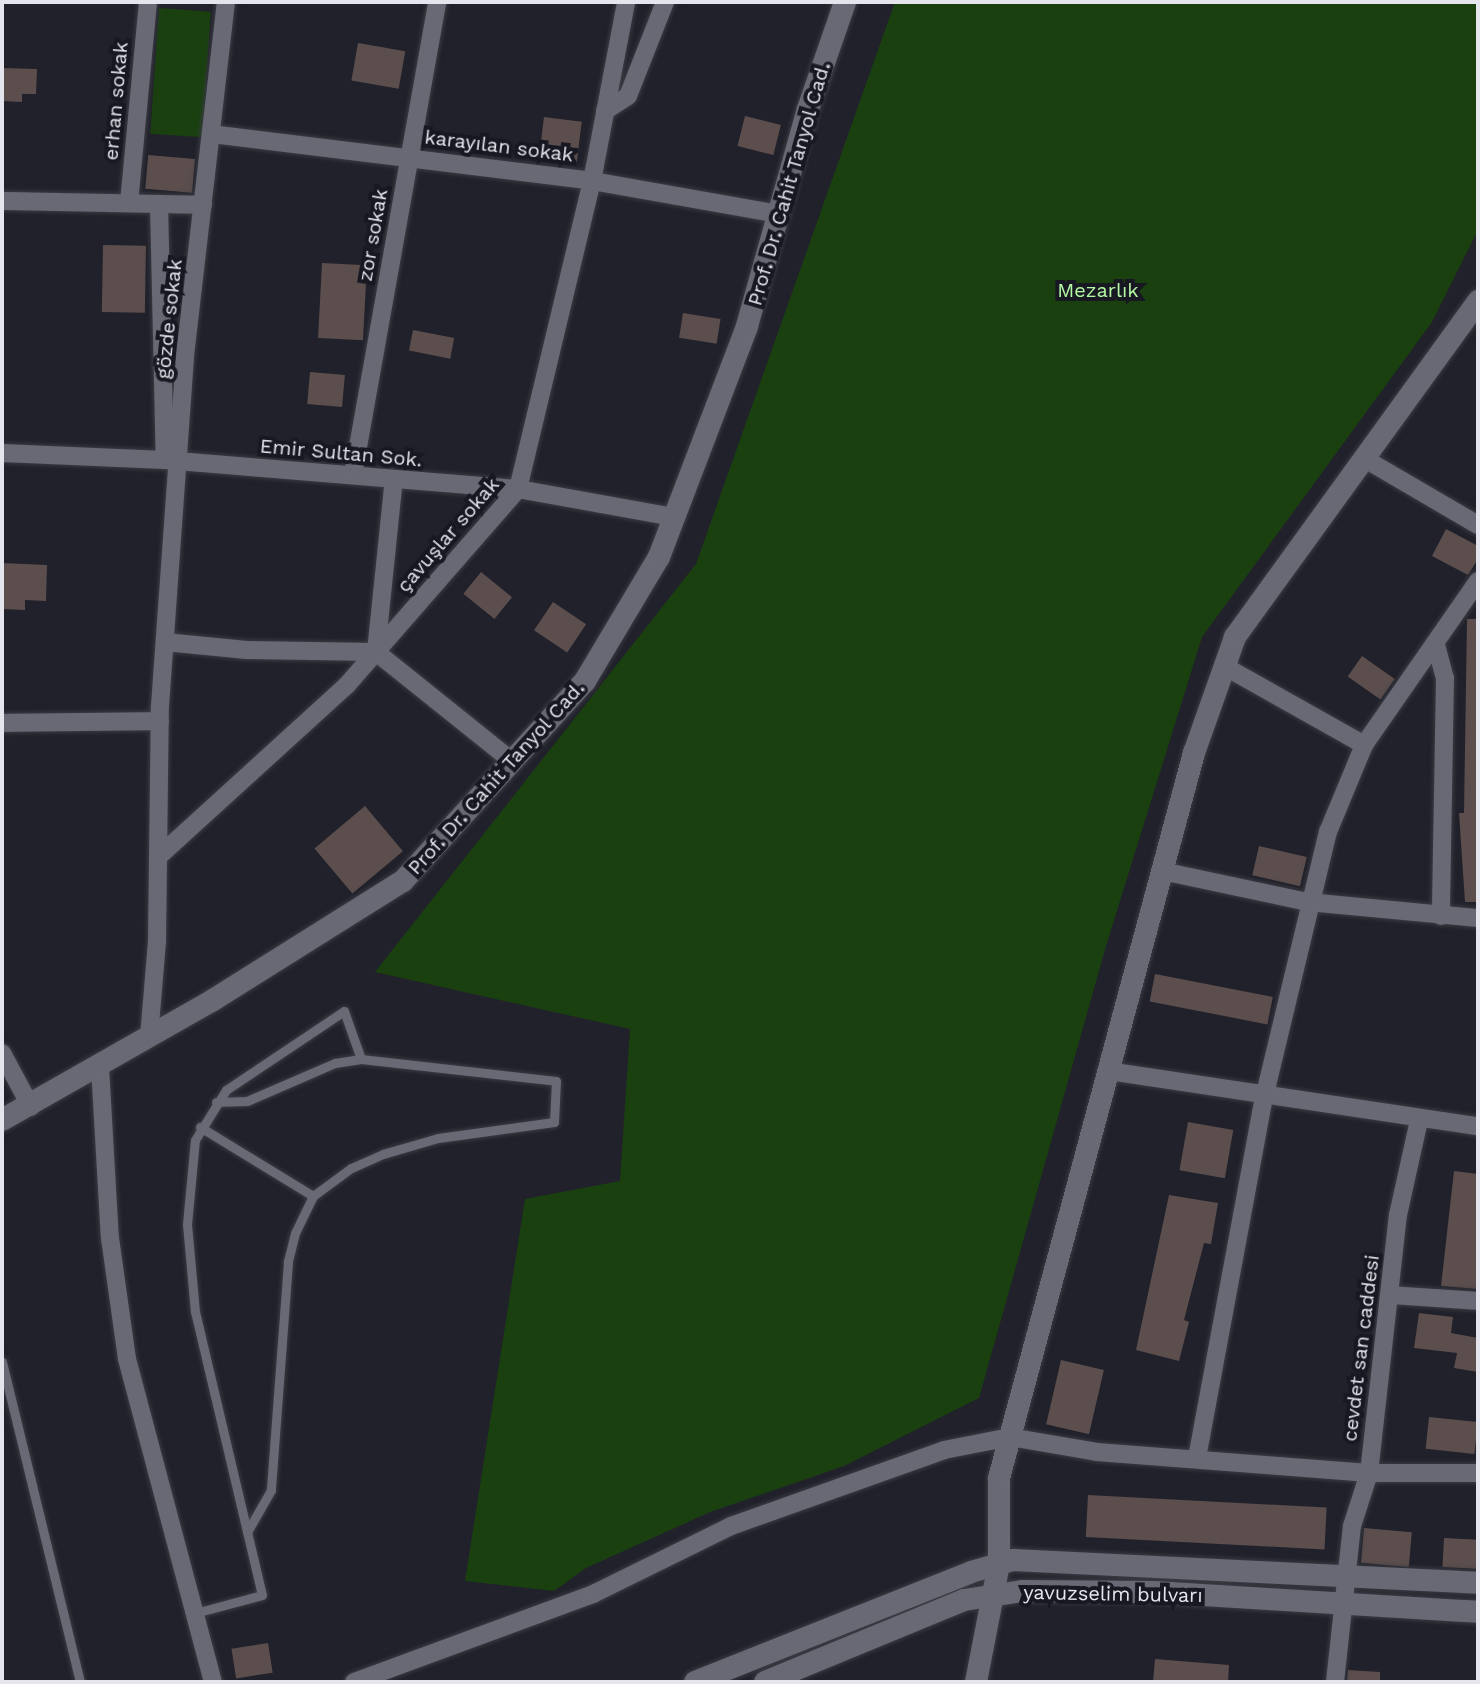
<!DOCTYPE html>
<html>
<head>
<meta charset="utf-8">
<style>
	body { margin:0 }
	#map { position:relative; width:1480px; height:1684px; overflow:hidden; background:#21212b; font-family:"Work Sans",sans-serif }
	div>[style] { position:absolute }
	.green>* { inset:0; background:#1a4010; transform-origin:0 0 }
	.building>* { inset:0; background:#5b4e4d; transform-origin:0 0 }
	.roads { filter:drop-shadow(0 0 2px #3a3b43) drop-shadow(0 0 2px #3a3b43) }
	.service>* { height:9px; margin:-4.5px; padding:0 4.5px; transform-origin:4.5px; border-radius:4.5px; background:#696975 }
	.minor>* { height:18px; margin:-9px; padding:0 9px; transform-origin:9px; border-radius:9px; background:#696975 }
	.tertiary>* { height:22px; margin:-11px; padding:0 11px; transform-origin:11px; border-radius:11px; background:#696975 }
	.secondary>* { height:22px; margin:-11px; padding:0 11px; transform-origin:11px; border-radius:11px; background:#696975 }
	span { translate:-50% -50%; white-space:nowrap; text-align:center; line-height:1.15; -webkit-text-stroke:8px #171821; paint-order:stroke }
	.street-label { font-size:20px; color:#e5e6ed }
	.park-label { font-size:20px; color:#b4f7a4 }
	.frame { position:absolute; inset:0; border:4px solid #e5e6ed; pointer-events:none }
</style>
</head>
<body>
<div id="map">
	<div class="green">
		<i style="clip-path:polygon(895px 2px,1478px 2px,1478px 230px,1432px 322px,1202px 637px,1106px 946px,979px 1398px,844px 1466px,710px 1512px,586px 1568px,554px 1591px,465px 1581px,525px 1199px,620px 1181px,630px 1029px,375px 972px,696px 564px)"></i>
		<i style="left:159px;top:8px;width:52px;height:126px;rotate:4deg"></i>
	</div>
	<div class="building">
		<i style="left:358px;top:43px;width:48px;height:38px;rotate:10deg"></i>
		<i style="clip-path:polygon(2px 68px,37px 69px,36px 94px,22px 94px,22px 102px,2px 101px)"></i>
		<i style="left:745px;top:116px;width:37px;height:31px;rotate:14deg"></i>
		<i style="left:544px;top:117px;width:38px;height:42px;rotate:7deg"></i>
		<i style="left:195px;top:159px;width:34px;height:47px;rotate:95deg"></i>
		<i style="left:103px;top:245px;width:43px;height:67px;rotate:1deg"></i>
		<i style="left:322px;top:263px;width:45px;height:75px;rotate:3deg"></i>
		<i style="left:683px;top:313px;width:38px;height:25px;rotate:9deg"></i>
		<i style="left:413px;top:330px;width:42px;height:21px;rotate:11deg"></i>
		<i style="left:310px;top:372px;width:35px;height:32px;rotate:5deg"></i>
		<i style="clip-path:polygon(1446px 529px,1478px 546px,1478px 559px,1468px 575px,1432px 556px)"></i>
		<i style="clip-path:polygon(2px 563px,47px 565px,46px 601px,25px 600px,25px 610px,2px 609px)"></i>
		<i style="left:481px;top:572px;width:40px;height:28px;rotate:39deg"></i>
		<i style="left:553px;top:602px;width:40px;height:34px;rotate:34deg"></i>
		<i style="clip-path:polygon(1467px 619px,1478px 619px,1478px 902px,1465px 902px,1459px 813px,1464px 813px)"></i>
		<i style="left:1362px;top:656px;width:40px;height:25px;rotate:35deg"></i>
		<i style="left:365px;top:806px;width:59px;height:66px;rotate:50deg"></i>
		<i style="left:1259px;top:846px;width:49px;height:30px;rotate:13deg"></i>
		<i style="left:1155px;top:974px;width:120px;height:28px;rotate:11deg"></i>
		<i style="left:1188px;top:1122px;width:46px;height:49px;rotate:10deg"></i>
		<i style="clip-path:polygon(1454px 1171px,1478px 1174px,1478px 1289px,1441px 1286px)"></i>
		<i style="clip-path:polygon(1169px 1195px,1218px 1203px,1211px 1244px,1204px 1243px,1184px 1320px,1189px 1322px,1179px 1361px,1136px 1350px)"></i>
		<i style="clip-path:polygon(1419px 1313px,1453px 1317px,1451px 1333px,1478px 1338px,1478px 1372px,1454px 1368px,1457px 1353px,1414px 1348px)"></i>
		<i style="left:1061px;top:1360px;width:44px;height:66px;rotate:13deg"></i>
		<i style="left:1429px;top:1417px;width:49px;height:32px;rotate:6deg"></i>
		<i style="left:1088px;top:1495px;width:239px;height:42px;rotate:3deg"></i>
		<i style="left:1364px;top:1528px;width:48px;height:35px;rotate:5deg"></i>
		<i style="left:1444px;top:1538px;width:34px;height:29px;rotate:3deg"></i>
		<i style="left:268px;top:1643px;width:30px;height:37px;rotate:81deg"></i>
		<i style="clip-path:polygon(1155px 1659px,1229px 1665px,1228px 1682px,1153px 1682px)"></i>
		<i style="clip-path:polygon(1348px 1670px,1380px 1672px,1380px 1682px,1347px 1682px)"></i>
	</div>
	<div class="roads">
		<div class="service">
			<i style="left:216px;top:1102px;width:31px;rotate:-2deg"></i>
			<i style="left:247px;top:1101px;width:96px;rotate:-23.4deg"></i>
			<i style="left:335px;top:1063px;width:26px;rotate:-9deg"></i>
			<i style="left:361px;top:1059px;width:196px;rotate:6.4deg"></i>
			<i style="left:556px;top:1081px;width:41px;rotate:92.8deg"></i>
			<i style="left:554px;top:1122px;width:117px;rotate:172.1deg"></i>
			<i style="left:438px;top:1138px;width:57px;rotate:163.8deg"></i>
			<i style="left:383px;top:1154px;width:35px;rotate:156deg"></i>
			<i style="left:351px;top:1168px;width:47px;rotate:143.6deg"></i>
			<i style="left:313px;top:1196px;width:41px;rotate:115.9deg"></i>
			<i style="left:295px;top:1233px;width:30px;rotate:104deg"></i>
			<i style="left:288px;top:1262px;width:229px;rotate:94.3deg"></i>
			<i style="left:271px;top:1490px;width:48px;rotate:119.7deg"></i>
			<i style="left:200px;top:1127px;width:132px;rotate:31.4deg"></i>
			<i style="left:2px;top:1362px;width:329px;rotate:76.3deg"></i>
			<i style="left:195px;top:1613px;width:69px;rotate:-15deg"></i>
			<i style="left:262px;top:1595px;width:291px;rotate:-103.3deg"></i>
			<i style="left:195px;top:1312px;width:88px;rotate:-95.2deg"></i>
			<i style="left:187px;top:1224px;width:84px;rotate:-84.6deg"></i>
			<i style="left:195px;top:1140px;width:59px;rotate:-58.2deg"></i>
			<i style="left:226px;top:1090px;width:142px;rotate:-33.8deg"></i>
			<i style="left:344px;top:1011px;width:51px;rotate:70.5deg"></i>
		</div>
		<div class="minor">
			<i style="left:605px;top:111px;width:27px;rotate:-33deg"></i>
			<i style="left:628px;top:96px;width:101px;rotate:-68.5deg"></i>
			<i style="left:211px;top:134px;width:384px;rotate:7deg"></i>
			<i style="left:592px;top:181px;width:190px;rotate:10deg"></i>
			<i style="left:2px;top:201px;width:201px;rotate:1.1deg"></i>
			<i style="left:129px;top:203px;width:202px;rotate:-84.6deg"></i>
			<i style="left:159px;top:204px;width:256px;rotate:88.7deg"></i>
			<i style="left:2px;top:453px;width:163px;rotate:2.5deg"></i>
			<i style="left:165px;top:460px;width:354px;rotate:4.7deg"></i>
			<i style="left:518px;top:489px;width:158px;rotate:10.2deg"></i>
			<i style="left:1365px;top:459px;width:131px;rotate:30.3deg"></i>
			<i style="left:353px;top:475px;width:480px;rotate:-79.9deg"></i>
			<i style="left:165px;top:642px;width:82px;rotate:5.6deg"></i>
			<i style="left:247px;top:650px;width:129px;rotate:0.9deg"></i>
			<i style="left:376px;top:652px;width:174px;rotate:38.7deg"></i>
			<i style="left:1436px;top:645px;width:34px;rotate:75deg"></i>
			<i style="left:1445px;top:678px;width:238px;rotate:91deg"></i>
			<i style="left:376px;top:652px;width:174px;rotate:-84.1deg"></i>
			<i style="left:1224px;top:666px;width:161px;rotate:29.4deg"></i>
			<i style="left:2px;top:723px;width:158px;rotate:-0.7deg"></i>
			<i style="left:158px;top:857px;width:256px;rotate:-42.3deg"></i>
			<i style="left:347px;top:685px;width:260px;rotate:-48.9deg"></i>
			<i style="left:518px;top:489px;width:317px;rotate:-76.5deg"></i>
			<i style="left:592px;top:181px;width:182px;rotate:-79.2deg"></i>
			<i style="left:1162px;top:871px;width:149px;rotate:12deg"></i>
			<i style="left:1308px;top:902px;width:171px;rotate:5.4deg"></i>
			<i style="left:149px;top:1037px;width:96px;rotate:-85.2deg"></i>
			<i style="left:157px;top:941px;width:235px;rotate:-89.3deg"></i>
			<i style="left:160px;top:706px;width:360px;rotate:-85.9deg"></i>
			<i style="left:186px;top:347px;width:347px;rotate:-83.4deg"></i>
			<i style="left:2px;top:1053px;width:61px;rotate:61.8deg"></i>
			<i style="left:100px;top:1067px;width:171px;rotate:86.7deg"></i>
			<i style="left:110px;top:1238px;width:122px;rotate:82deg"></i>
			<i style="left:127px;top:1359px;width:334px;rotate:75.1deg"></i>
			<i style="left:1108px;top:1071px;width:374px;rotate:8.5deg"></i>
			<i style="left:1390px;top:1295px;width:88px;rotate:3.9deg"></i>
			<i style="left:1197px;top:1458px;width:366px;rotate:-79.5deg"></i>
			<i style="left:1264px;top:1098px;width:274px;rotate:-76.5deg"></i>
			<i style="left:1328px;top:832px;width:94px;rotate:-67.5deg"></i>
			<i style="left:1364px;top:745px;width:200px;rotate:-55.2deg"></i>
			<i style="left:354px;top:1682px;width:255px;rotate:-20.2deg"></i>
			<i style="left:593px;top:1594px;width:154px;rotate:-26.2deg"></i>
			<i style="left:731px;top:1526px;width:226px;rotate:-19.6deg"></i>
			<i style="left:944px;top:1450px;width:67px;rotate:-11.1deg"></i>
			<i style="left:1010px;top:1437px;width:88px;rotate:9.8deg"></i>
			<i style="left:1097px;top:1452px;width:273px;rotate:4.4deg"></i>
			<i style="left:1369px;top:1473px;width:109px"></i>
			<i style="left:1335px;top:1682px;width:157px;rotate:-83.8deg"></i>
			<i style="left:1352px;top:1526px;width:56px;rotate:-72.2deg"></i>
			<i style="left:1369px;top:1473px;width:260px;rotate:-83.6deg"></i>
			<i style="left:1398px;top:1215px;width:97px;rotate:-77.5deg"></i>
		</div>
		<div class="tertiary">
			<i style="left:2px;top:1120px;width:243px;rotate:-29.6deg"></i>
			<i style="left:213px;top:1000px;width:224px;rotate:-32.1deg"></i>
			<i style="left:403px;top:881px;width:270px;rotate:-47.7deg"></i>
			<i style="left:585px;top:681px;width:144px;rotate:-59.2deg"></i>
			<i style="left:659px;top:557px;width:247px;rotate:-69.1deg"></i>
			<i style="left:747px;top:326px;width:225px;rotate:-74.3deg"></i>
			<i style="left:808px;top:109px;width:113px;rotate:-70.9deg"></i>
			<i style="left:976px;top:1682px;width:120px;rotate:-79deg"></i>
			<i style="left:999px;top:1564px;width:86px;rotate:-90deg"></i>
			<i style="left:999px;top:1478px;width:751px;rotate:-74.95deg"></i>
			<i style="left:1194px;top:753px;width:123px;rotate:-70.5deg"></i>
			<i style="left:1235px;top:637px;width:415px;rotate:-54.1deg"></i>
		</div>
		<div class="secondary">
			<i style="left:695px;top:1682px;width:297px;rotate:-21.7deg"></i>
			<i style="left:971px;top:1572px;width:44px;rotate:-15.9deg"></i>
			<i style="left:1013px;top:1560px;width:466px;rotate:2.8deg"></i>
			<i style="left:765px;top:1682px;width:215px;rotate:-22.4deg"></i>
			<i style="left:964px;top:1600px;width:60px;rotate:-8.7deg"></i>
			<i style="left:1023px;top:1591px;width:131px;rotate:0.4deg"></i>
			<i style="left:1154px;top:1592px;width:325px;rotate:3.5deg"></i>
		</div>
	</div>
	<div class="street-label">
		<span style="left:116px;top:101px;rotate:-85deg">erhan sokak</span>
		<span style="left:499px;top:146px;rotate:7deg">karayılan sokak</span>
		<span style="left:789px;top:184px;rotate:-74deg">Prof. Dr. Cahit Tanyol Cad.</span>
		<span style="left:373px;top:235px;rotate:-80deg">zor sokak</span>
		<span style="left:169px;top:319px;rotate:-84deg">gözde sokak</span>
		<span style="left:341px;top:453px;rotate:5deg">Emir Sultan Sok.</span>
		<span style="left:448px;top:535px;rotate:-49deg">çavuşlar sokak</span>
		<span style="left:496px;top:778px;rotate:-48deg">Prof. Dr. Cahit Tanyol Cad.</span>
		<span style="left:1361px;top:1348px;rotate:-83deg">cevdet san caddesi</span>
		<span style="left:1113px;top:1594px;rotate:1deg">yavuzselim bulvarı</span>
	</div>
	<div class="park-label">
		<span style="left:1098px;top:290px">Mezarlık</span>
	</div>
	<div class="frame"></div>
</div>
</body>
</html>
